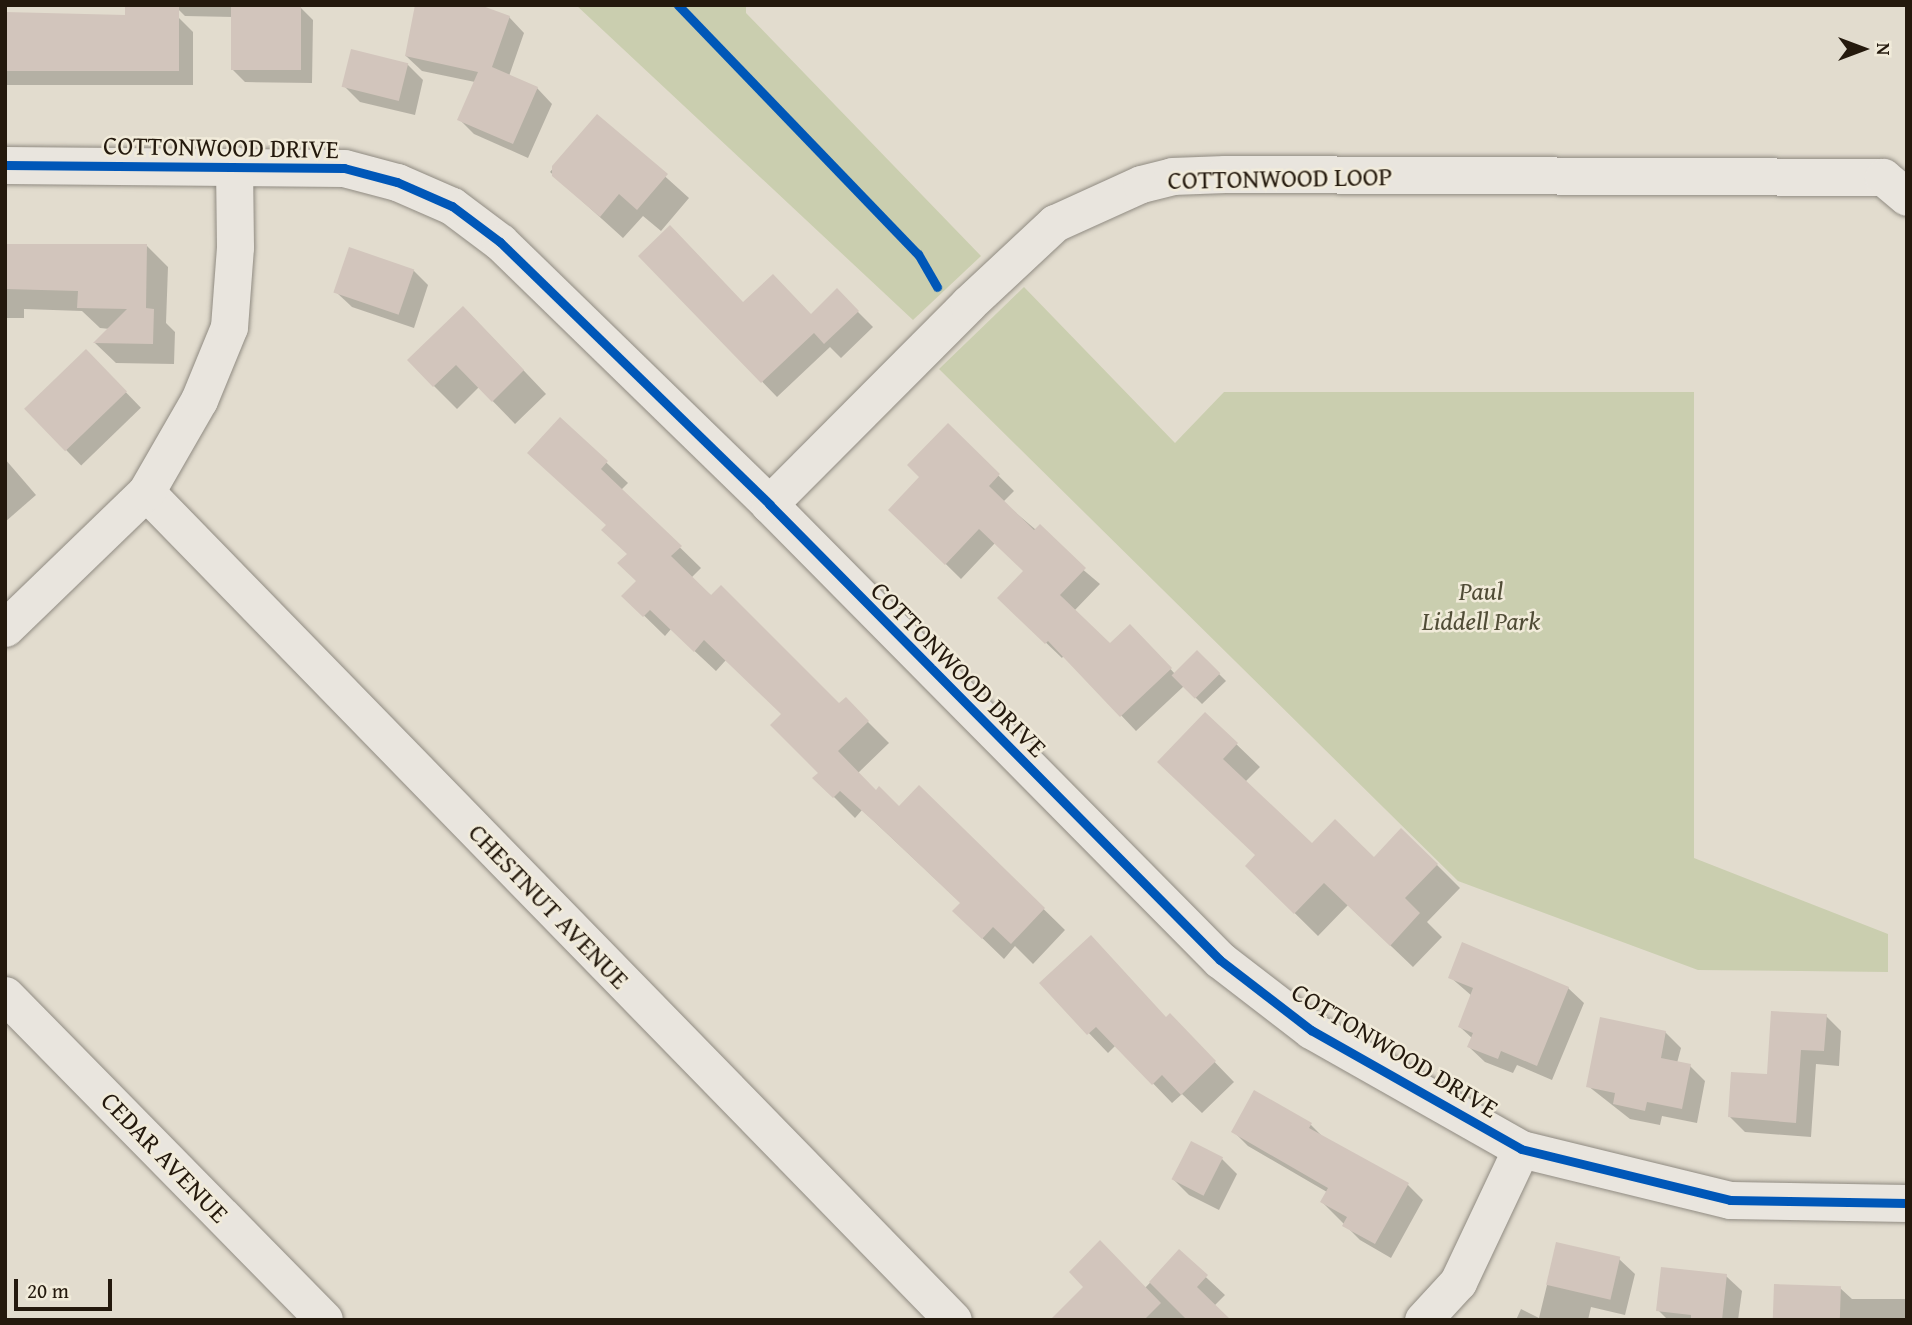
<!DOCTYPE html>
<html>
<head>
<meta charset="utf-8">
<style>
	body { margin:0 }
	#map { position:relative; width:1912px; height:1325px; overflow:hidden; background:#e2dcce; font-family:"Gentium Book Plus",serif }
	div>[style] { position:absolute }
	.green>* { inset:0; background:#caceaf }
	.shadow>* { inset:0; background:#0003; transform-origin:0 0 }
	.building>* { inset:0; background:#d2c5bc; transform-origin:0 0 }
	.roads { filter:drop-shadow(0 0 2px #908b82) drop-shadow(0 0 2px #908b82) }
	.minor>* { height:37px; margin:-18.5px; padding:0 18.5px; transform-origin:18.5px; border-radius:18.5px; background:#e9e5de }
	.cycleway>* { height:9px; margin:-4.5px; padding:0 4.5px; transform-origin:4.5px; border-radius:4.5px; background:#0057b8 }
	span { translate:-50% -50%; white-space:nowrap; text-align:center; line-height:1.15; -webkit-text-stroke:5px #f1ebda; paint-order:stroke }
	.street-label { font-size:26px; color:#24190d }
	.park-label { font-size:26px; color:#504c36; font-style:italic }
	.frame { position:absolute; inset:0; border:7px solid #24190d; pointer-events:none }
	.north { position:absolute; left:1828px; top:14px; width:70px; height:70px; -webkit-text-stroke:5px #f1ebda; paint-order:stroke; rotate:90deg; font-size:19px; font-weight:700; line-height:28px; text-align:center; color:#24190d }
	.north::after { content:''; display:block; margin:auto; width:24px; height:32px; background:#24190d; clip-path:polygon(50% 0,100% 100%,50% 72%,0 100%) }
	.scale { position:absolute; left:14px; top:1279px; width:98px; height:32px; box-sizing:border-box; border:4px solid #24190d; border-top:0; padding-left:9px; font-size:21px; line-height:24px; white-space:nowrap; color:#24190d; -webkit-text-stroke:5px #f1ebda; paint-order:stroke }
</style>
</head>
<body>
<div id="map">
	<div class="green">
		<i style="clip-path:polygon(576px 5px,746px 5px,746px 13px,981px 256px,913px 320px)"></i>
		<i style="clip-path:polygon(1024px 287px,1175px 443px,1224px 392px,1694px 392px,1694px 858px,1888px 934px,1888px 972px,1698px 970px,1458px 881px,939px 369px)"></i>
	</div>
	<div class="shadow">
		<i style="clip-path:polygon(174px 5px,300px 7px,313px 20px,312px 83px,245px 82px,232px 69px,233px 17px,185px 16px)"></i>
		<i style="clip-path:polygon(5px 14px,178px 17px,193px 32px,193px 85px,5px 85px)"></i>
		<i style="clip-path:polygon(509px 17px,524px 33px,509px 76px,537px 88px,552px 104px,528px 158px,474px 134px,459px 119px,475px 82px,422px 71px,406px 56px)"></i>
		<i style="clip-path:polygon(407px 64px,423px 80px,415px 115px,360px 102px,344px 86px)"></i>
		<i style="clip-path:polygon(598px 116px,689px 198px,661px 231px,643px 216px,623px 238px,550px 172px)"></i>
		<i style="clip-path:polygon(5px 245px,147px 246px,168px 267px,166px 323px,175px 332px,174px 364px,116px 363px,95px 343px,110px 329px,100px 328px,82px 311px,24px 309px,24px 318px,5px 318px)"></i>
		<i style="clip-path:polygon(640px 256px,744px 304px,811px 316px,837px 291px,873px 327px,841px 358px,830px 347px,777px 397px)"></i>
		<i style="clip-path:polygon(413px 270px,428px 285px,414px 328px,352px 307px,336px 292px)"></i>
		<i style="clip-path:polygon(486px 331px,546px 394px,515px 424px,479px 387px,457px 409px,409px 361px)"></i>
		<i style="left:86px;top:351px;width:79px;height:83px;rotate:46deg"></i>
		<i style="clip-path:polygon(560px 419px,628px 483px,621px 490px,701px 568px,691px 578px,839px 706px,846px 700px,889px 743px,858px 773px,876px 792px,900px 808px,919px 787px,1065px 930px,1033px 964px,1015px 946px,1004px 959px,976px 932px,962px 904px,862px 810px,855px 818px,815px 778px,820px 773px,783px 714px,726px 660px,716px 671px,671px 629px,665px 636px,624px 596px,638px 581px,628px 554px,607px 526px)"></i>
		<i style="clip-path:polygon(948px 426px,1014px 491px,1003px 502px,1100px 584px,1074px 611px,1110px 645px,1145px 641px,1175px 674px,1197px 652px,1226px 681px,1202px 704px,1184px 686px,1136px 731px,1064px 655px,1062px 658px,1015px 613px,1025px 571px,995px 543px,961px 579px,891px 510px,922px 478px)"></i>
		<i style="clip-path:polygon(5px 459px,36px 495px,5px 522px)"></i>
		<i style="clip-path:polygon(1205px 714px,1260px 767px,1245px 782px,1312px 845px,1374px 859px,1437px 865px,1460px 888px,1427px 922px,1442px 937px,1413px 967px,1348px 905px,1318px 936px,1247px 866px,1257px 856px)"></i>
		<i style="clip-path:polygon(1450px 977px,1568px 988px,1584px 1003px,1552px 1080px,1517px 1065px,1513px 1073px,1485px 1062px,1469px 1047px,1473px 1039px,1460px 1027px,1472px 996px)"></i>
		<i style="clip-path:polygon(1041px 983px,1167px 1019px,1170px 1016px,1234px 1082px,1202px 1113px,1182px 1094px,1172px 1103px,1116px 1045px,1108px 1053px)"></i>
		<i style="clip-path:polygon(1826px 1016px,1841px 1031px,1839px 1066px,1816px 1064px,1811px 1137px,1745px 1132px,1730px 1117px)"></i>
		<i style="clip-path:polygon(1665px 1032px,1681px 1048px,1677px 1063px,1690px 1066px,1705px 1081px,1697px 1123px,1662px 1116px,1660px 1125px,1630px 1119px,1588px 1086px)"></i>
		<i style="clip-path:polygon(1311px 1125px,1324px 1138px,1408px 1185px,1423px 1200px,1391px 1258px,1360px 1240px,1322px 1202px,1327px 1192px,1248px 1146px,1233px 1131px)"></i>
		<i style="clip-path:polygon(1222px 1159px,1237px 1174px,1219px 1210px,1189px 1195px,1174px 1180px)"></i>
		<i style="clip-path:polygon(1557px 1244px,1619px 1259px,1635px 1274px,1625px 1315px,1591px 1307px,1588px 1320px,1516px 1320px,1521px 1309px,1539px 1318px)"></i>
		<i style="clip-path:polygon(1179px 1252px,1225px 1295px,1214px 1306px,1228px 1320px,1069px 1320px,1145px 1288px)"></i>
		<i style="clip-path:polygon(1726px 1276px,1742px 1291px,1738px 1320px,1668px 1320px,1658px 1310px)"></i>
		<i style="clip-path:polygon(1840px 1288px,1852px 1299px,1907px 1299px,1907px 1320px,1775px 1320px)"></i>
	</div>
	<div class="building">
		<i style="clip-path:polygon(125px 5px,179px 5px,179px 71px,5px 71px,5px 12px,125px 15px)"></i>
		<i style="left:231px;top:5px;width:70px;height:65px"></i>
		<i style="clip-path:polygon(415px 5px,480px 5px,510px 16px,492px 67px,538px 87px,513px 144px,457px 120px,478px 72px,405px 56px)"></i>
		<i style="left:351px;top:49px;width:59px;height:39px;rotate:14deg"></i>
		<i style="clip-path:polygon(597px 114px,668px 174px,637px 210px,619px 194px,600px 217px,552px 176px,552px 166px)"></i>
		<i style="clip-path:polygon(670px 225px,743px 302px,773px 274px,811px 314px,837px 288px,859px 311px,824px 344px,814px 333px,761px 383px,638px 256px)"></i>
		<i style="clip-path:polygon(5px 244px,147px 244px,146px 308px,154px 309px,153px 344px,93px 343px,127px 309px,77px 308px,78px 291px,5px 289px)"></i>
		<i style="left:349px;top:247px;width:69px;height:48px;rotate:19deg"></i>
		<i style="clip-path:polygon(463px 306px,524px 370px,492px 402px,456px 365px,433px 387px,407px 360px)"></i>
		<i style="left:86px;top:349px;width:59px;height:86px;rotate:46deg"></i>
		<i style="clip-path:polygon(560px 417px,608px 461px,601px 469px,682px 546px,671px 556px,711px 595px,721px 585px,839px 703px,846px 697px,869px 721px,838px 751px,876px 790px,879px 786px,899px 806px,919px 785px,1045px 908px,1011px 944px,993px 927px,982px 939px,952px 911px,960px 903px,881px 828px,840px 791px,833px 798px,812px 778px,818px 773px,770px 725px,781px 714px,704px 640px,694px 652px,650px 610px,643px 617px,621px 596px,636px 581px,617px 563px,627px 554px,601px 530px,606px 525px,527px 453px)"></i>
		<i style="clip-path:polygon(948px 423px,1000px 474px,989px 486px,1034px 530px,1040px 524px,1086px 568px,1060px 595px,1110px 643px,1130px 624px,1172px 668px,1120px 717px,1048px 641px,1045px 644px,997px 598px,1023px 571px,979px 529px,945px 565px,888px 510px,919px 477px,907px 465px)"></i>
		<i style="left:1197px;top:650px;width:33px;height:36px;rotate:45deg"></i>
		<i style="clip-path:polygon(1205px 712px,1238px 743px,1223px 759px,1312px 843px,1335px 819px,1374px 857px,1401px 828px,1438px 864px,1405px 898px,1420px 913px,1390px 946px,1324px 883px,1294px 914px,1245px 866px,1255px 855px,1157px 762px)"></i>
		<i style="clip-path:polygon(1091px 935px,1166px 1017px,1170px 1013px,1216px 1061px,1181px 1095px,1162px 1075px,1152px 1085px,1096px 1027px,1087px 1035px,1039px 983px)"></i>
		<i style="clip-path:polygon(1462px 942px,1569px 987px,1537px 1066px,1501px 1051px,1498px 1059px,1467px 1047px,1473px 1033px,1458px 1027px,1473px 988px,1448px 978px)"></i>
		<i style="clip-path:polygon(1771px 1011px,1827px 1014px,1824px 1051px,1801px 1050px,1796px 1123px,1728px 1117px,1731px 1072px,1767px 1074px)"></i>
		<i style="clip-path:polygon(1600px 1017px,1666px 1031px,1661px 1058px,1691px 1064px,1682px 1109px,1647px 1102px,1645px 1111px,1613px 1104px,1615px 1093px,1586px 1087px)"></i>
		<i style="clip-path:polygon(1254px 1090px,1312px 1123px,1309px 1128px,1409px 1183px,1375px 1244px,1342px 1226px,1347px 1217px,1320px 1202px,1328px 1188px,1231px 1132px)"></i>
		<i style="left:1191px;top:1141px;width:36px;height:43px;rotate:27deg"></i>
		<i style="clip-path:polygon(1100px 1240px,1161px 1303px,1144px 1320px,1050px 1320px,1083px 1287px,1069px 1272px)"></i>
		<i style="left:1556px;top:1242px;width:66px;height:44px;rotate:13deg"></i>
		<i style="clip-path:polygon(1179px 1249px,1208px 1275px,1197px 1287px,1231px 1320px,1187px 1320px,1149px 1282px)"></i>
		<i style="clip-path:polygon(1661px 1267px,1727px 1274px,1722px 1320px,1691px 1320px,1691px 1315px,1656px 1311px)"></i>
		<i style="left:1774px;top:1284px;width:67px;height:36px;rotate:2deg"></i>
	</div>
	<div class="roads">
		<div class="minor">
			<i style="left:5px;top:165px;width:339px;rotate:0.5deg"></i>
			<i style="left:344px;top:168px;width:55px;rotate:14.8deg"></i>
			<i style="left:397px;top:182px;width:60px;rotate:23.6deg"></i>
			<i style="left:452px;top:206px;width:60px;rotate:36.9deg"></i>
			<i style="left:500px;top:242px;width:376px;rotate:44.2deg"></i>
			<i style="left:769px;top:504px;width:641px;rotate:45.32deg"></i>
			<i style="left:1220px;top:960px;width:115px;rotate:37.6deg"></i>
			<i style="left:1311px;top:1030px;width:241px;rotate:29.5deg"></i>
			<i style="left:1521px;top:1149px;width:215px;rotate:13.7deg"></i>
			<i style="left:1730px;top:1200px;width:177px;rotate:1deg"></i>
			<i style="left:146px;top:492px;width:1156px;rotate:45.74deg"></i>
			<i style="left:769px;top:504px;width:282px;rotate:-45.1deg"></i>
			<i style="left:968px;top:304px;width:119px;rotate:-43deg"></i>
			<i style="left:1055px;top:223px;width:94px;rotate:-24.4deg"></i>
			<i style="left:1141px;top:184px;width:32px;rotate:-14deg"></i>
			<i style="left:1172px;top:176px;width:53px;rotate:-2.2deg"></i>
			<i style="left:1225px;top:174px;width:658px;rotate:0.26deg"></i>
			<i style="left:1883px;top:177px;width:31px;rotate:40deg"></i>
			<i style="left:5px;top:628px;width:196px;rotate:-44deg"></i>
			<i style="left:146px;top:492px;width:106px;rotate:-60.1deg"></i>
			<i style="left:199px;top:400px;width:79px;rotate:-67.7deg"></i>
			<i style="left:229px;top:327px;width:80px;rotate:-85.7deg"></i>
			<i style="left:235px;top:247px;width:82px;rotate:-90.7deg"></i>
			<i style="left:5px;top:995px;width:455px;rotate:45.5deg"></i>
			<i style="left:1423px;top:1320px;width:52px;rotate:-47.4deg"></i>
			<i style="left:1458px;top:1282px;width:147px;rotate:-64.7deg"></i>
		</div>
	</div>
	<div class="cycleway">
		<i style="left:678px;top:5px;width:346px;rotate:46.1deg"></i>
		<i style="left:918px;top:254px;width:38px;rotate:60deg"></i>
		<i style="left:5px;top:165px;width:339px;rotate:0.5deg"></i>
		<i style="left:344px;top:168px;width:55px;rotate:14.8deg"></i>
		<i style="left:397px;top:182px;width:60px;rotate:23.6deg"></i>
		<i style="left:452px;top:206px;width:60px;rotate:36.9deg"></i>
		<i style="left:500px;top:242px;width:376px;rotate:44.2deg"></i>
		<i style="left:769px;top:504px;width:641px;rotate:45.32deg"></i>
		<i style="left:1220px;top:960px;width:115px;rotate:37.6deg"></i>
		<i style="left:1311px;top:1030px;width:241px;rotate:29.5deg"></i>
		<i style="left:1521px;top:1149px;width:215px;rotate:13.7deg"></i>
		<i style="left:1730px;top:1200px;width:177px;rotate:1deg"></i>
	</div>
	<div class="street-label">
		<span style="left:221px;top:147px;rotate:1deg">COTTONWOOD DRIVE</span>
		<span style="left:1280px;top:178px;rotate:-1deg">COTTONWOOD LOOP</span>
		<span style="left:959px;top:669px;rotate:45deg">COTTONWOOD DRIVE</span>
		<span style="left:549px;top:906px;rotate:46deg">CHESTNUT AVENUE</span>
		<span style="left:1395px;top:1050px;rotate:31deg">COTTONWOOD DRIVE</span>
		<span style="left:165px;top:1157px;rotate:46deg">CEDAR AVENUE</span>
	</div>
	<div class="park-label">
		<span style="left:1481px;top:606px">Paul<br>Liddell Park</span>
	</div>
	<div class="frame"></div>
	<div class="north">N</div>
	<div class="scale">20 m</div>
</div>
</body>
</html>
